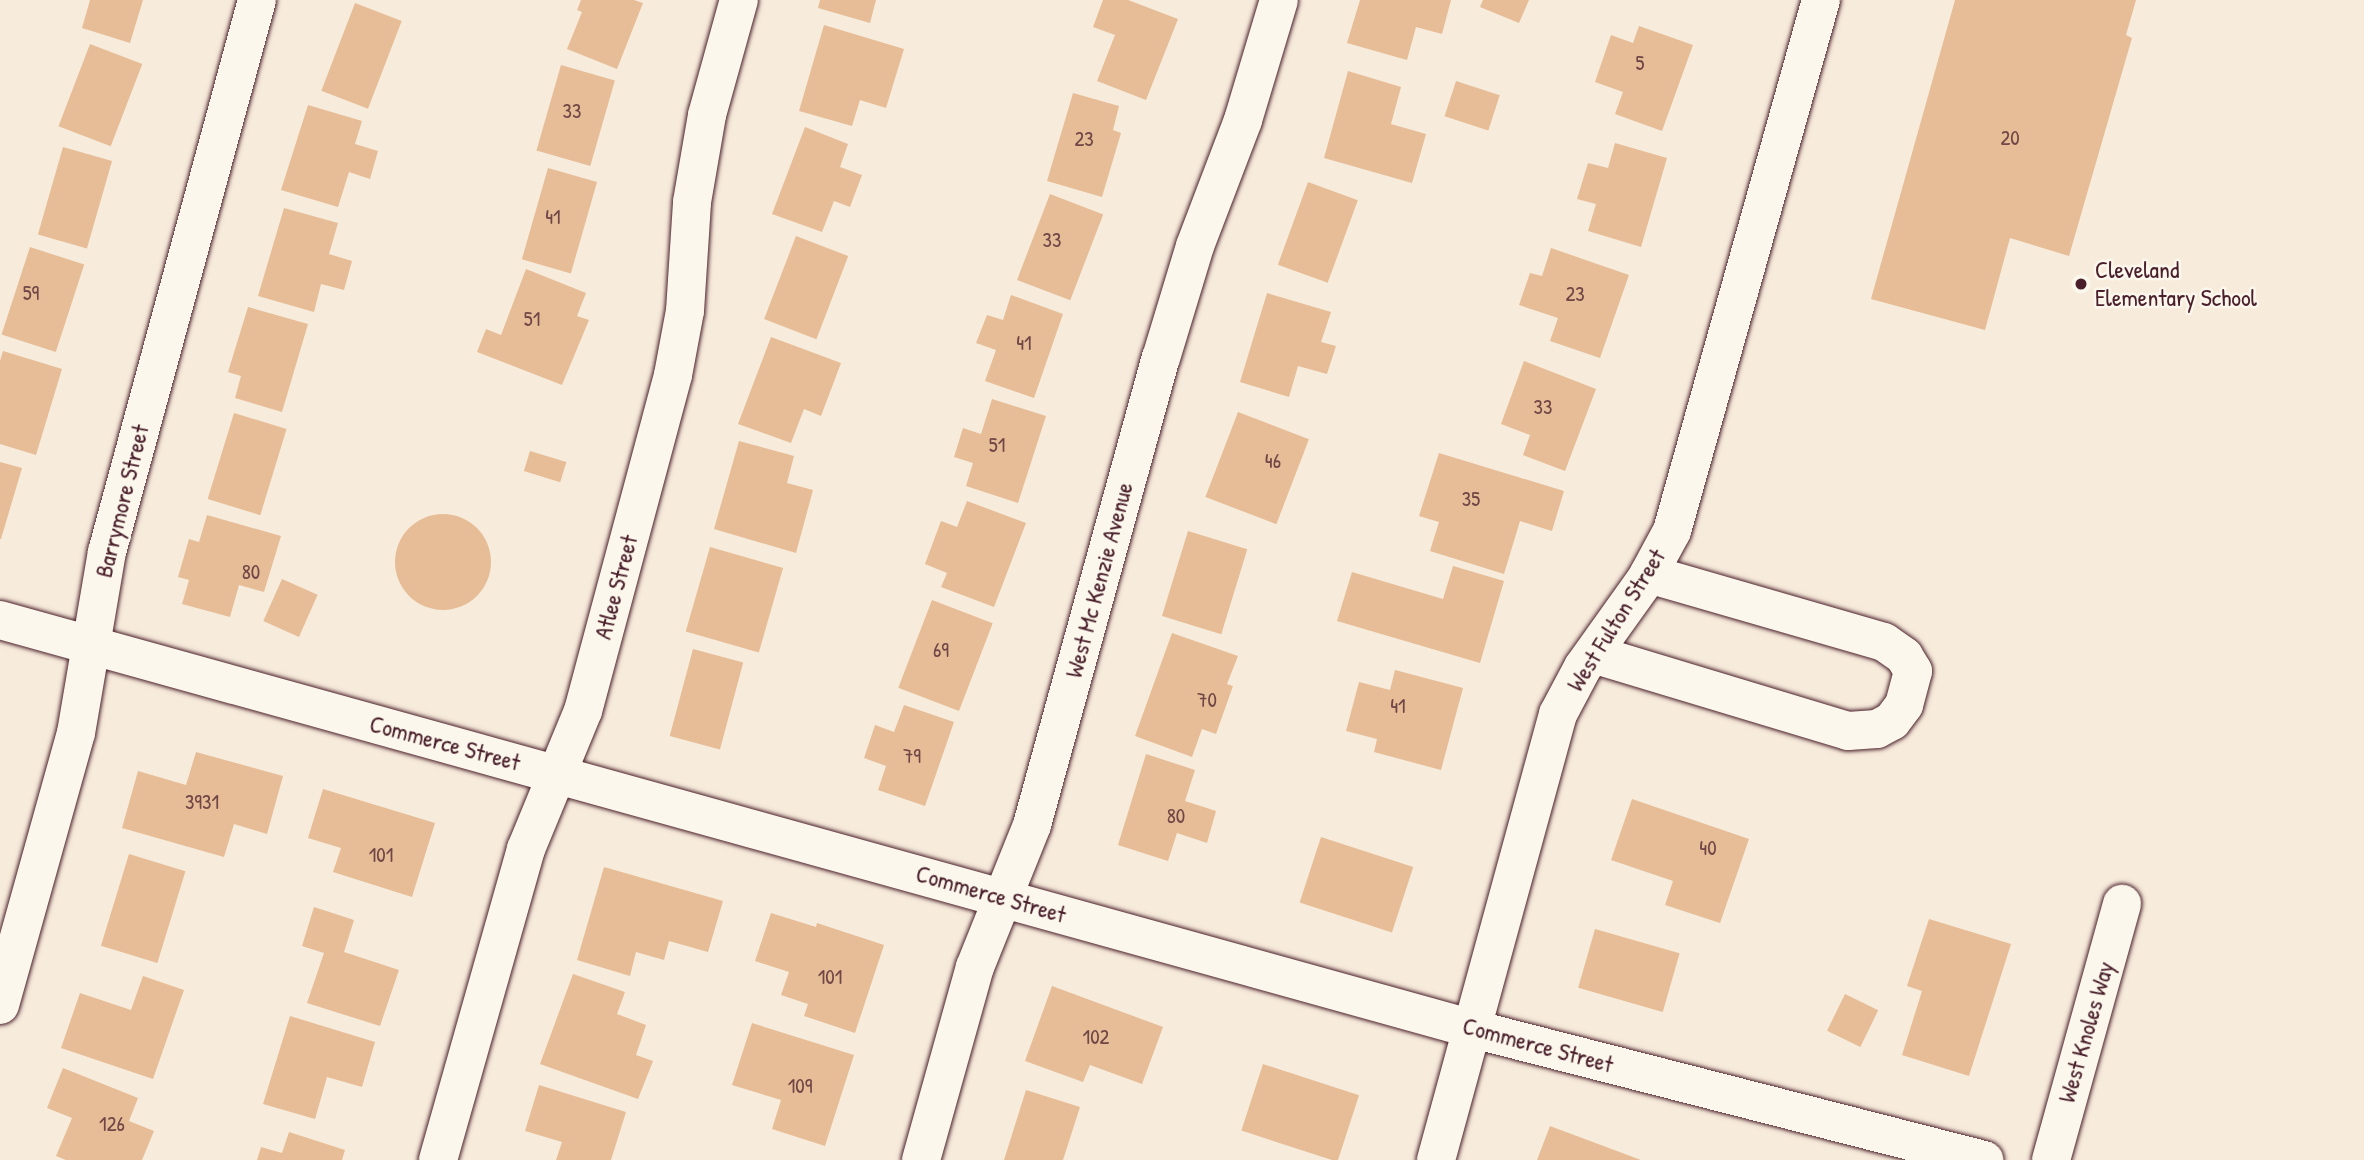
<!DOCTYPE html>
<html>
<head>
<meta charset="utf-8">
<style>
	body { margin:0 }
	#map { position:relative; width:2364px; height:1160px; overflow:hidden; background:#f7ebdb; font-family:"Patrick Hand",sans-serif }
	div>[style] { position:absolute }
	.building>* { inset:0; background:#e6bd97; transform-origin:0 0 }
	.round { border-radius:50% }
	.roads { filter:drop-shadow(0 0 2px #4a1f2b) drop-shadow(0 0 2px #4a1f2b) }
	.minor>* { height:38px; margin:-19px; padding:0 19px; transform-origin:19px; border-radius:19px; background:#fbf7ec }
	.dots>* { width:19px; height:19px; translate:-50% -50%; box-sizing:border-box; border:4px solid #fbf7ec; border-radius:50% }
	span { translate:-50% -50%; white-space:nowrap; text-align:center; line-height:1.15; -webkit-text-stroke:5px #fbf7ec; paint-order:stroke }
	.number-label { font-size:21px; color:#714646 }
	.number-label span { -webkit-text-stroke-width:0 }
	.poi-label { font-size:24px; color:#4a1f2b }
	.left { translate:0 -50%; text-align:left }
	.street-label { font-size:24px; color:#4a1f2b }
</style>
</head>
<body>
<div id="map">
	<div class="building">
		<i style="clip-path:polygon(90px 0,143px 0,130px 43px,82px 28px)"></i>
		<i style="clip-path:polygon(581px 0,634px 0,643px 3px,617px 69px,567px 49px,582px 12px,577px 10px)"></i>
		<i style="clip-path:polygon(820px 0,876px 0,870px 23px,818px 8px)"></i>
		<i style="clip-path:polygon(1103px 0,1128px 0,1178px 19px,1146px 100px,1097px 81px,1115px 35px,1093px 27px)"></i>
		<i style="clip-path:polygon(1360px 0,1451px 0,1442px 34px,1416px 27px,1407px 60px,1347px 43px)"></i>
		<i style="clip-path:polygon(1483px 0,1529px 0,1519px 23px,1480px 7px)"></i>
		<i style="clip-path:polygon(1955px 0,2136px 0,2126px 35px,2132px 38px,2069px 256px,2010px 238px,1985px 330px,1871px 299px)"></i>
		<i style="left:355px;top:3px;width:50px;height:94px;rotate:21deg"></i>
		<i style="clip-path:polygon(824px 25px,904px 49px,886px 108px,860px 100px,852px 126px,799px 111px)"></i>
		<i style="clip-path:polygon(1639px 26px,1693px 45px,1662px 131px,1615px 114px,1623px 92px,1595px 82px,1611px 35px,1633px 43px)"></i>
		<i style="left:90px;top:44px;width:56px;height:88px;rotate:21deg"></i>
		<i style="left:561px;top:65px;width:56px;height:89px;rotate:16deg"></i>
		<i style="clip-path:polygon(1348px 71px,1401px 87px,1391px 124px,1426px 134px,1412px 183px,1324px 158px)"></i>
		<i style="left:1456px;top:81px;width:46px;height:37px;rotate:18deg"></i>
		<i style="clip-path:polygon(1073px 93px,1119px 106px,1113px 130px,1121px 133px,1102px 197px,1047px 181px)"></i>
		<i style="clip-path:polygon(308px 105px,362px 121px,355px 144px,378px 151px,370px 179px,349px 172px,338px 207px,281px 190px)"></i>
		<i style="clip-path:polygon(805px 127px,848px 144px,840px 167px,862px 175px,850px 207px,834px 201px,822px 232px,772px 214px)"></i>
		<i style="clip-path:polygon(1615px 143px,1667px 158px,1641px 247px,1588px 231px,1596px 204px,1577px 199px,1588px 163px,1608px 168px)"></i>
		<i style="left:63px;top:147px;width:51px;height:91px;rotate:16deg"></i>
		<i style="left:548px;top:168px;width:51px;height:95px;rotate:16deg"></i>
		<i style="left:1308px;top:182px;width:53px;height:88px;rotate:20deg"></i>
		<i style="left:1050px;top:194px;width:57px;height:92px;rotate:21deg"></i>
		<i style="clip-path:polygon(284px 208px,338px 223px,329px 254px,352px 261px,344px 290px,321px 284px,314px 312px,258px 296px)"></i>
		<i style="left:796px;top:236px;width:56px;height:89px;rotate:21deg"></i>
		<i style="left:30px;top:247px;width:57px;height:92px;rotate:18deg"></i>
		<i style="clip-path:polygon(1551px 248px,1629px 275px,1600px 358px,1550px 341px,1558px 318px,1519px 305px,1530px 273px,1542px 276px)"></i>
		<i style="clip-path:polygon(526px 269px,586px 293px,577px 316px,589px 320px,562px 385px,477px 352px,486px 329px,501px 335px)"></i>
		<i style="clip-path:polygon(1267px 293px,1331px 312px,1321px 342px,1336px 346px,1327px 374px,1298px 366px,1289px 397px,1240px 382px)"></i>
		<i style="clip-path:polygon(1011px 295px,1063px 314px,1034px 398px,985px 381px,996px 350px,976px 343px,987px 315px,1003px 320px)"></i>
		<i style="clip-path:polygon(248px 307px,308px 324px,282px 412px,235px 398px,241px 376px,228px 372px)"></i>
		<i style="clip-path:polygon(771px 337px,841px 363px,821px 416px,804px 409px,791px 443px,738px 424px)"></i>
		<i style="clip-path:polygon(3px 351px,62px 369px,36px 455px,0 444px,0 361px)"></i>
		<i style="clip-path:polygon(1524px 361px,1596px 389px,1565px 471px,1523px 455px,1530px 435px,1501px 424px)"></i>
		<i style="clip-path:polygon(992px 399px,1046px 416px,1018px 503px,966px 486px,973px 463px,954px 457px,963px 428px,981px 434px)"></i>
		<i style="left:1238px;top:412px;width:76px;height:91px;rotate:21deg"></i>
		<i style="left:234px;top:413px;width:55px;height:90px;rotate:17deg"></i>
		<i style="clip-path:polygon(739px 441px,794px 456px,787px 483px,813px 490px,796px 553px,714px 529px)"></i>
		<i style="left:530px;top:451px;width:38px;height:21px;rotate:17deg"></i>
		<i style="clip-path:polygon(1439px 453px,1564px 491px,1552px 531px,1520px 521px,1504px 574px,1430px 551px,1439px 522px,1419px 516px)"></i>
		<i style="clip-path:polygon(0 462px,22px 468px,1px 539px,0 539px)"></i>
		<i style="clip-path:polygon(967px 501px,1026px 523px,994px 607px,941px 587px,947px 573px,925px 564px,941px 521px,957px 527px)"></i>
		<i class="round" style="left:395px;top:514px;width:96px;height:96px"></i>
		<i style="clip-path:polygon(207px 515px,281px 536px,264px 592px,239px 585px,230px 617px,182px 604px,189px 580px,178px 577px,189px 539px,199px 542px)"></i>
		<i style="left:1188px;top:531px;width:62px;height:89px;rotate:17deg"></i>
		<i style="left:710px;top:547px;width:76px;height:88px;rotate:16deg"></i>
		<i style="clip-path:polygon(1453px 566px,1504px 581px,1480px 663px,1337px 621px,1352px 572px,1443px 599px)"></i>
		<i style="left:282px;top:579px;width:39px;height:46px;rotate:24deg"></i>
		<i style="left:932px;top:600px;width:65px;height:94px;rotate:21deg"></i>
		<i style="clip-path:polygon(1172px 633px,1238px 656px,1227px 684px,1233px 686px,1216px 734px,1202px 729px,1192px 757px,1135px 736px)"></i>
		<i style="left:693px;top:649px;width:52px;height:90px;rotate:15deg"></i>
		<i style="clip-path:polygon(1395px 670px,1463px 688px,1441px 770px,1374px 752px,1377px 739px,1346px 731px,1359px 682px,1390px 690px)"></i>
		<i style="clip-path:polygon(904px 705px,954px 722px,925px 806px,878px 790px,886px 766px,864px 758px,875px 725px,894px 732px)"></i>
		<i style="clip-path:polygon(196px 752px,283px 776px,267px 834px,234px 824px,224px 857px,122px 828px,138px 771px,186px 785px)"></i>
		<i style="clip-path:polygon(1146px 754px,1195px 770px,1185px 801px,1216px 811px,1207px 843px,1177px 833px,1168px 861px,1118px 845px)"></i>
		<i style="clip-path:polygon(323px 789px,435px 823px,412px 897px,333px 872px,341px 848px,308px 838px)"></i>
		<i style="clip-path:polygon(1632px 799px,1749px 839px,1720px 923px,1665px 905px,1673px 881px,1611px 860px)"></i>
		<i style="left:1321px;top:837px;width:97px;height:69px;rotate:18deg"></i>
		<i style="left:129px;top:854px;width:59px;height:96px;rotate:17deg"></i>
		<i style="clip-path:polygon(604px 867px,723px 901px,708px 952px,669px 941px,664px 960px,636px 952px,630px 976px,577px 960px)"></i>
		<i style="clip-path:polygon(314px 907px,354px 920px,344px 952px,399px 970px,380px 1026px,307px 1003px,324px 953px,302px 946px)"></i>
		<i style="clip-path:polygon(771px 913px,816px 927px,817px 923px,884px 945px,855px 1033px,804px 1016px,808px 1004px,781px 995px,789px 972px,755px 961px)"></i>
		<i style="clip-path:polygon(1929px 919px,2011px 944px,1969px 1076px,1902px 1055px,1922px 991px,1907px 986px)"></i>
		<i style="left:1595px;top:929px;width:88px;height:61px;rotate:16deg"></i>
		<i style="clip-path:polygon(573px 974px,625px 992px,617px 1014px,646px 1025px,636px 1055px,653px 1061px,638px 1099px,540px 1064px)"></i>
		<i style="clip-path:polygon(143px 976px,184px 990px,153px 1079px,61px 1048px,80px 993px,131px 1010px)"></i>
		<i style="clip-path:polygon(1052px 986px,1163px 1027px,1142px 1084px,1090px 1065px,1083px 1082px,1025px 1061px)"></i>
		<i style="left:1845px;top:994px;width:37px;height:41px;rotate:26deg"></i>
		<i style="clip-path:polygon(290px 1016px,375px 1042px,362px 1087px,327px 1077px,315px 1119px,263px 1104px)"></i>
		<i style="clip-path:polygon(752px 1023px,854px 1055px,825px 1146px,772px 1129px,781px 1100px,732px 1085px)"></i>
		<i style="left:1263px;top:1064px;width:101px;height:70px;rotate:18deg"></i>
		<i style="clip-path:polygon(63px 1068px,138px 1098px,129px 1121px,154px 1131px,142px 1160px,66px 1160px,56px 1156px,72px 1118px,47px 1108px)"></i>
		<i style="clip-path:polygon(539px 1085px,626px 1112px,611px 1160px,556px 1160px,562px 1142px,525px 1131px)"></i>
		<i style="clip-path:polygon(1026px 1090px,1080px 1107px,1063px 1160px,1004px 1160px)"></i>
		<i style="clip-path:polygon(1550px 1126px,1641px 1160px,1537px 1160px)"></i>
		<i style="clip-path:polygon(289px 1132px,345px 1150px,342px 1160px,257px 1160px,261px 1147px,282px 1153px)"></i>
	</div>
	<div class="roads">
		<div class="minor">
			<i style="left:0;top:620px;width:1529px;rotate:15.52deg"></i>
			<i style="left:1473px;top:1029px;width:528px;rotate:14.38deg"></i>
			<i style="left:1593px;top:654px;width:266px;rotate:16.8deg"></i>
			<i style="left:1848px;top:731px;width:29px;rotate:-4deg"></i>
			<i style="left:1877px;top:729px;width:17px;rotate:-28deg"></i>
			<i style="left:1892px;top:721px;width:20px;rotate:-53deg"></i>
			<i style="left:1904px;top:705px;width:35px;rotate:-75deg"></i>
			<i style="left:1913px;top:671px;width:17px;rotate:-121deg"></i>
			<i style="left:1904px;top:656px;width:24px;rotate:-145deg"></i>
			<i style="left:1884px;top:642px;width:245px;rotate:-163.9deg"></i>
			<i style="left:0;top:1005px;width:282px;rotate:-74.4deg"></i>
			<i style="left:76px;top:733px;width:184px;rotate:-80.3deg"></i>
			<i style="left:107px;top:552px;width:572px;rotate:-74.8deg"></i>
			<i style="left:438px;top:1160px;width:323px;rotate:-74.2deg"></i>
			<i style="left:526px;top:849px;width:149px;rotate:-67.6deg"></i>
			<i style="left:583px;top:711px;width:348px;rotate:-75deg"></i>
			<i style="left:673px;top:375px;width:65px;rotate:-79.4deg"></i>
			<i style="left:685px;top:311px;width:109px;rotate:-86.3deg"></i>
			<i style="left:692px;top:202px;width:88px;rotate:-80.2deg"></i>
			<i style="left:707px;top:115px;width:119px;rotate:-74.5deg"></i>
			<i style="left:921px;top:1160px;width:200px;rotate:-74.4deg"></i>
			<i style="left:975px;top:967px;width:153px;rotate:-68.1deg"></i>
			<i style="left:1032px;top:825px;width:484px;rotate:-74.6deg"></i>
			<i style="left:1161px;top:358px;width:117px;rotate:-73.1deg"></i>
			<i style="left:1195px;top:246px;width:135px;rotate:-69.1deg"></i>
			<i style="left:1243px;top:120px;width:125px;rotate:-73.3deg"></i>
			<i style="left:1436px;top:1160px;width:462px;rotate:-74.7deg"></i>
			<i style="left:1558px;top:714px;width:53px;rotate:-62deg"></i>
			<i style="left:1583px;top:667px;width:108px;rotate:-54.4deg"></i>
			<i style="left:1646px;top:579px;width:55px;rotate:-61.6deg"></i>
			<i style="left:1672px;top:531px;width:552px;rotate:-74.33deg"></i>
			<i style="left:2051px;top:1160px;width:266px;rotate:-74.5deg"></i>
		</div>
	</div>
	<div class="dots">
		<i style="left:2081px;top:284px;background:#4a1f2b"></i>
	</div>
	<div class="number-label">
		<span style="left:1640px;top:63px">5</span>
		<span style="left:572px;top:111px">33</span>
		<span style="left:2010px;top:138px">20</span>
		<span style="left:1084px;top:139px">23</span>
		<span style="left:553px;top:217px">41</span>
		<span style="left:1052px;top:240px">33</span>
		<span style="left:31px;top:293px">59</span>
		<span style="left:1575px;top:294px">23</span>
		<span style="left:532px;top:319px">51</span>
		<span style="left:1024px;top:343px">41</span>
		<span style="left:1543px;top:407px">33</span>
		<span style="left:997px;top:445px">51</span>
		<span style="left:1273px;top:461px">46</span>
		<span style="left:1471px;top:499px">35</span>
		<span style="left:251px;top:572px">80</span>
		<span style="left:941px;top:650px">69</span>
		<span style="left:1207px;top:700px">70</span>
		<span style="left:1398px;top:706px">41</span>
		<span style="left:912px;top:756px">79</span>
		<span style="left:202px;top:802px">3931</span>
		<span style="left:1176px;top:816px">80</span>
		<span style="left:1708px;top:848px">40</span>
		<span style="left:381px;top:855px">101</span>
		<span style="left:830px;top:977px">101</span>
		<span style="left:1096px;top:1037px">102</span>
		<span style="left:800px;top:1086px">109</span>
		<span style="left:112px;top:1124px">126</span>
	</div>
	<div class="poi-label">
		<span class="left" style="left:2095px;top:284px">Cleveland<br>Elementary School</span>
	</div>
	<div class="street-label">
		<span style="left:122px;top:501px;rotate:-76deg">Barrymore Street</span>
		<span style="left:1099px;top:580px;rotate:-75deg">West Mc Kenzie Avenue</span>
		<span style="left:616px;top:587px;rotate:-75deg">Atlee Street</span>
		<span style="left:1616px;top:620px;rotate:-58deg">West Fulton Street</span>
		<span style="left:445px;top:743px;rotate:15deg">Commerce Street</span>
		<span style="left:991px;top:894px;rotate:16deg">Commerce Street</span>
		<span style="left:2086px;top:1032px;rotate:-74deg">West Knoles Way</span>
		<span style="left:1538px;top:1045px;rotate:15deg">Commerce Street</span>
	</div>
</div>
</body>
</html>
